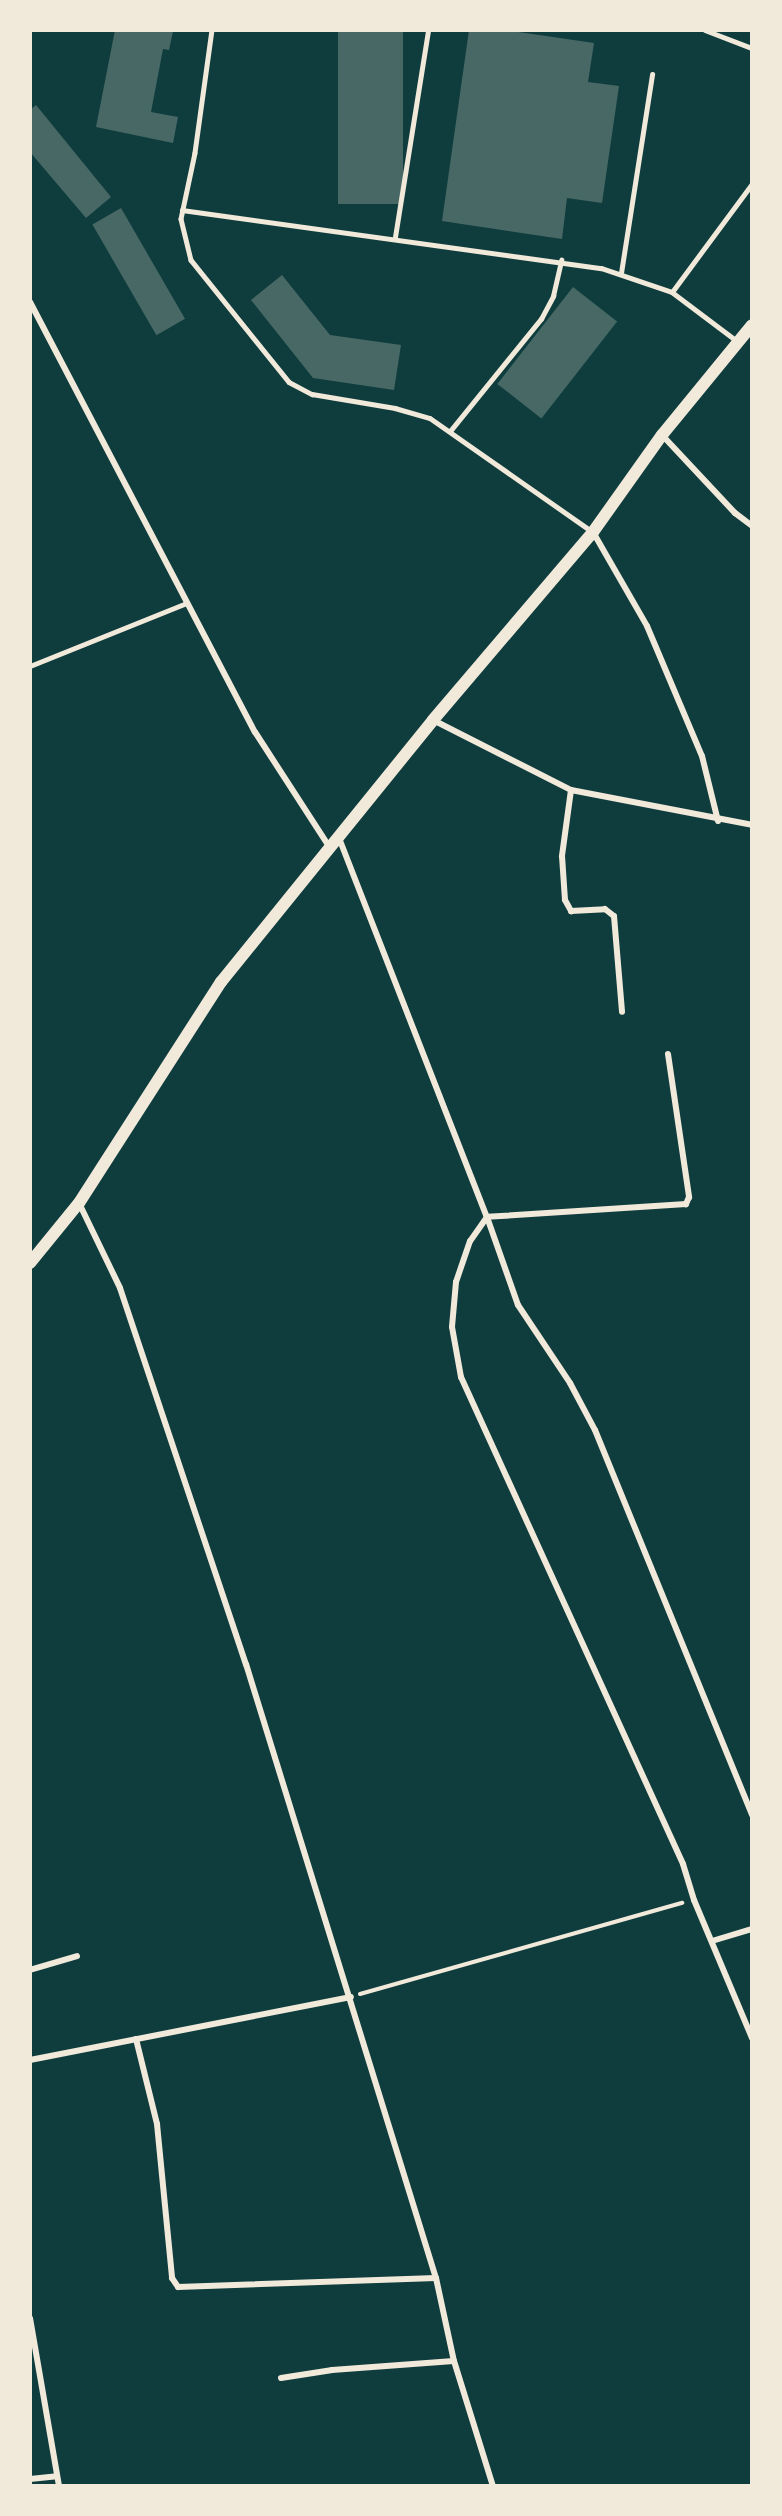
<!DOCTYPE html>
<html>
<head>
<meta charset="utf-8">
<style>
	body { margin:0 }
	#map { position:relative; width:782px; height:2516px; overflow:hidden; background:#0f3d3e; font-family:"Space Grotesk",sans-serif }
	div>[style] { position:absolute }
	.building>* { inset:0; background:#486865; transform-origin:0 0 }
	.path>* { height:4px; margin:-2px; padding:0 2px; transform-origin:2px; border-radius:2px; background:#f1e9da }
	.service>* { height:4.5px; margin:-2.25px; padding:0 2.25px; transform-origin:2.25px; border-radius:2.25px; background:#f1e9da }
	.minor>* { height:6px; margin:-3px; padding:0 3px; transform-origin:3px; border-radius:3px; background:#f1e9da }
	.secondary>* { height:12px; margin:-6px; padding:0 6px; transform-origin:6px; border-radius:6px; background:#f1e9da }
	span { translate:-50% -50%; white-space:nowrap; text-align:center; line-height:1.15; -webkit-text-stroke:6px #f1e9da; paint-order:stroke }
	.frame { position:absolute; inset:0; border:32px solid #f1e9da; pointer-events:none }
</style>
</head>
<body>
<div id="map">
	<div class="building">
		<i style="clip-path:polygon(115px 30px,173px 31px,169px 50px,163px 49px,151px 112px,178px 117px,173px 143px,96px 127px)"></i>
		<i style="left:338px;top:30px;width:65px;height:174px"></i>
		<i style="clip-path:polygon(469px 30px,505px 30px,594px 43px,588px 82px,619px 86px,602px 203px,567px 198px,562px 239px,442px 221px)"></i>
		<i style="clip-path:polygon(36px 105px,111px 197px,86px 218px,30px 152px,30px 110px)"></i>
		<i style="left:121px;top:208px;width:128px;height:33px;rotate:60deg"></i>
		<i style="clip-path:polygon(282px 275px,330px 335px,401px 345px,394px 390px,313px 378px,251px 300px)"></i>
		<i style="left:573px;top:287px;width:56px;height:123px;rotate:38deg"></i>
	</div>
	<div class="path">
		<i style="left:360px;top:1994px;width:335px;rotate:-15.8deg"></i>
	</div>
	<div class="service">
		<i style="left:212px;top:30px;width:124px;rotate:97.9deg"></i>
		<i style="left:195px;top:153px;width:67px;rotate:102deg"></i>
		<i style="left:181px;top:219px;width:42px;rotate:76.3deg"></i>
		<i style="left:191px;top:260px;width:156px;rotate:51.2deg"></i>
		<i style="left:289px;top:382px;width:26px;rotate:28deg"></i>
		<i style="left:312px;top:394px;width:84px;rotate:9.6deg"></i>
		<i style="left:395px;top:408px;width:36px;rotate:16deg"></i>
		<i style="left:430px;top:418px;width:199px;rotate:35deg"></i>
		<i style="left:705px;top:30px;width:50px;rotate:21deg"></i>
		<i style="left:752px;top:48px;width:18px;rotate:-90deg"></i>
		<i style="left:182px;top:210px;width:423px;rotate:7.9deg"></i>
		<i style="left:601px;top:268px;width:75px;rotate:18.7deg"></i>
		<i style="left:672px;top:292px;width:81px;rotate:37deg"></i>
		<i style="left:395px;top:237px;width:210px;rotate:-80.9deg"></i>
		<i style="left:621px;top:273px;width:201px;rotate:-81.1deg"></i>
		<i style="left:672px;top:292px;width:134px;rotate:-53.5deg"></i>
		<i style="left:451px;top:430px;width:143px;rotate:-51deg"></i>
		<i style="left:541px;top:319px;width:26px;rotate:-62deg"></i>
		<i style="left:553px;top:296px;width:37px;rotate:-77deg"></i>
		<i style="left:30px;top:666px;width:169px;rotate:-21.9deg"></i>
	</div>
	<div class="minor">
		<i style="left:30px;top:302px;width:485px;rotate:62.4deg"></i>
		<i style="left:255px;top:732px;width:138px;rotate:57.1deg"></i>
		<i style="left:662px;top:435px;width:107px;rotate:46.9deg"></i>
		<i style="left:735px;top:513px;width:21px;rotate:37deg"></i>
		<i style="left:593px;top:532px;width:108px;rotate:60.1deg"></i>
		<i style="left:647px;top:626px;width:141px;rotate:67.1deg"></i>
		<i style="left:702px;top:756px;width:67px;rotate:76.2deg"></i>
		<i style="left:433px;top:720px;width:155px;rotate:26.9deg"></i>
		<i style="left:571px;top:790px;width:184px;rotate:10.9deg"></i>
		<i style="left:571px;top:790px;width:67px;rotate:97.8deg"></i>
		<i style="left:562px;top:856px;width:44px;rotate:86.1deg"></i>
		<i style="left:565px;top:900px;width:13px;rotate:61deg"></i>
		<i style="left:571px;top:911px;width:34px;rotate:-3deg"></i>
		<i style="left:605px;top:909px;width:11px;rotate:38deg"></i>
		<i style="left:614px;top:916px;width:96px;rotate:85.2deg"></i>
		<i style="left:339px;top:838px;width:407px;rotate:68.7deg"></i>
		<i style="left:487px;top:1217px;width:29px;rotate:125deg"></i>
		<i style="left:470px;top:1241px;width:43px;rotate:108.9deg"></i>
		<i style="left:456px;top:1282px;width:45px;rotate:95.1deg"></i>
		<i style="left:452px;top:1327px;width:51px;rotate:79.8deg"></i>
		<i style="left:461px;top:1377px;width:535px;rotate:65.49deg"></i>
		<i style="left:683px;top:1864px;width:38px;rotate:73deg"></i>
		<i style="left:694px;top:1900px;width:150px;rotate:67.2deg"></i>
		<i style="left:668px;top:1054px;width:145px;rotate:81.6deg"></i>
		<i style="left:689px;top:1197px;width:8px;rotate:113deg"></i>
		<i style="left:686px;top:1204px;width:199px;rotate:176.3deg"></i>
		<i style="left:487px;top:1217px;width:93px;rotate:70.6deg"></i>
		<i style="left:518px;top:1305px;width:94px;rotate:56.3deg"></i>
		<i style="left:570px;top:1383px;width:53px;rotate:62deg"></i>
		<i style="left:595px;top:1430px;width:416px;rotate:67.8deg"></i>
		<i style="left:79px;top:1203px;width:94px;rotate:64.2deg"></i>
		<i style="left:120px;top:1288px;width:397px;rotate:71.5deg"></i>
		<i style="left:246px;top:1664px;width:643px;rotate:72.81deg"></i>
		<i style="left:436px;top:2278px;width:85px;rotate:77.8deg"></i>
		<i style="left:454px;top:2361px;width:131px;rotate:72.7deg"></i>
		<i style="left:712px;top:1941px;width:42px;rotate:-16.7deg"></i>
		<i style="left:30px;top:1970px;width:49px;rotate:-16.6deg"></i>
		<i style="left:136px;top:2039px;width:88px;rotate:76.1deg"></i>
		<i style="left:157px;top:2124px;width:155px;rotate:84.4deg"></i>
		<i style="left:172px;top:2278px;width:11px;rotate:56deg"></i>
		<i style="left:178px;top:2287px;width:258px;rotate:-2deg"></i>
		<i style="left:30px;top:2060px;width:327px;rotate:-11.1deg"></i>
		<i style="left:30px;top:2318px;width:170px;rotate:80.2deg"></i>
		<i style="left:281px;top:2378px;width:52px;rotate:-8.9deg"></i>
		<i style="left:332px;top:2370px;width:122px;rotate:-4.2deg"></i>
		<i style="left:30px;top:2479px;width:27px;rotate:-6deg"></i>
	</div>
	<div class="secondary">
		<i style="left:30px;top:1263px;width:77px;rotate:-50.8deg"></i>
		<i style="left:79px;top:1203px;width:263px;rotate:-57.3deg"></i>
		<i style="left:221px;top:982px;width:337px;rotate:-51deg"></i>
		<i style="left:433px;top:720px;width:247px;rotate:-49.6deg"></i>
		<i style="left:593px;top:532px;width:119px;rotate:-54.6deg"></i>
		<i style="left:662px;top:435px;width:142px;rotate:-50.7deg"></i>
	</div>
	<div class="frame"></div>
</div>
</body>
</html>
